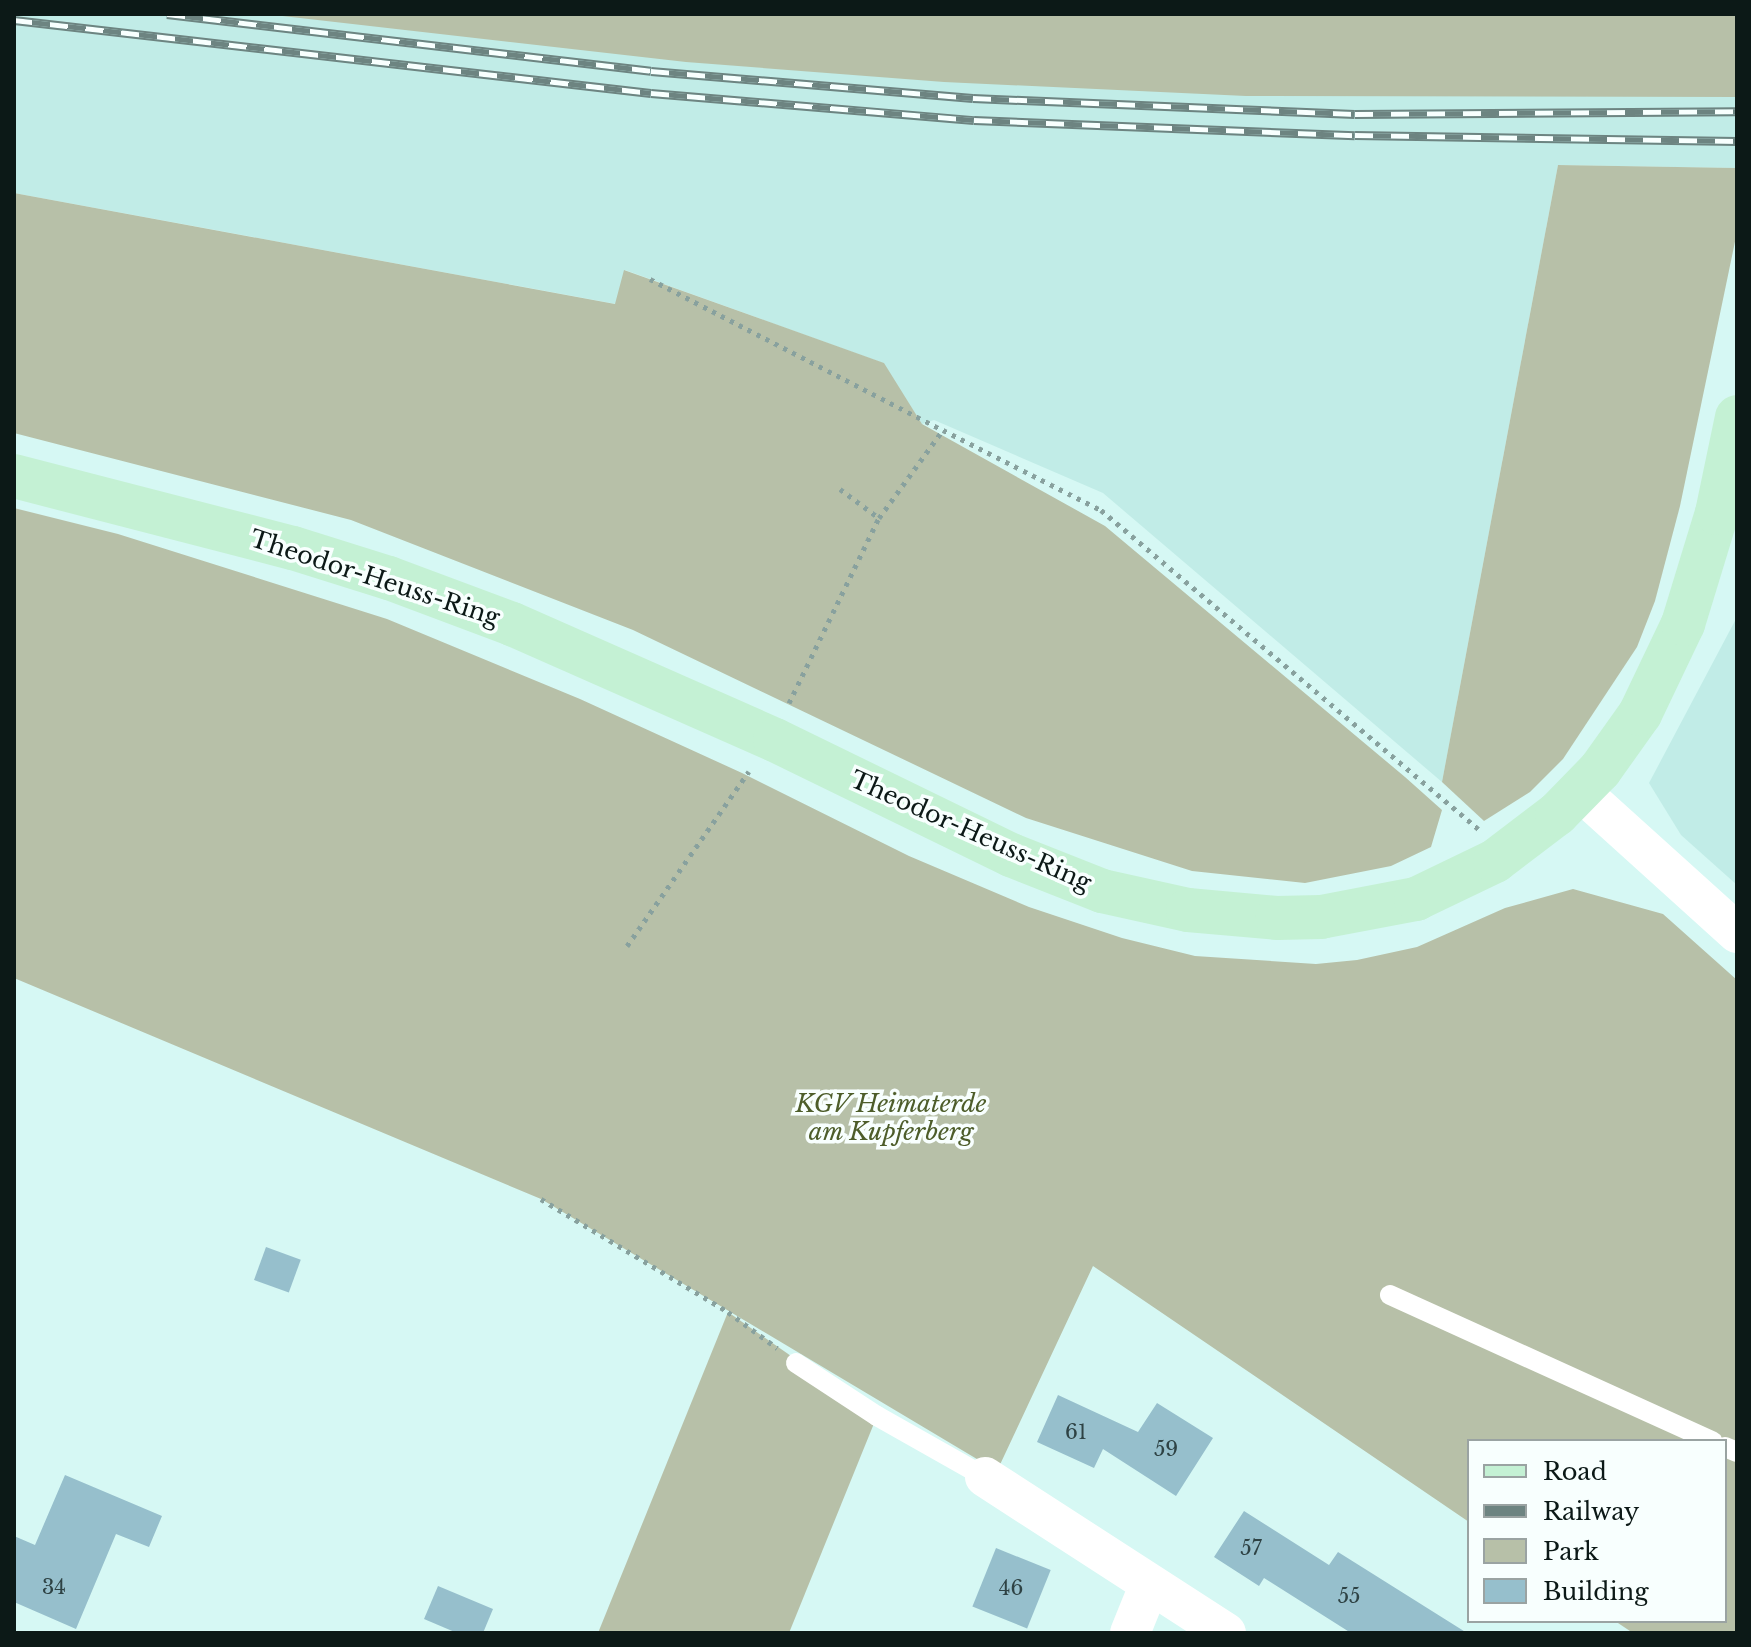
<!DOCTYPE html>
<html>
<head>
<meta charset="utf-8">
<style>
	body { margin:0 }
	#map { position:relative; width:1751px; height:1647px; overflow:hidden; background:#d6f8f4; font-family:"Libre Baskerville",serif }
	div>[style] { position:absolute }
	.built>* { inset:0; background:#c1ece7 }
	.green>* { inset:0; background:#b7c0a8 }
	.building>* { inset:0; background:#96bfcc; transform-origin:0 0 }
	.path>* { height:5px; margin-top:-2.5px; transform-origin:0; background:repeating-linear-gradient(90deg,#88a19e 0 4px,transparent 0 10px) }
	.lane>* { height:20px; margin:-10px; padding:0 10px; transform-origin:10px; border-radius:10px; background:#fff }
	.street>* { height:40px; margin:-20px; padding:0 20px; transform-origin:20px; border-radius:20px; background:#fff }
	.primary>* { height:44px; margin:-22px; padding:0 22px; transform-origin:22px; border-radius:22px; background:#c4f1d4 }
	.rail>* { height:9px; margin-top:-4.5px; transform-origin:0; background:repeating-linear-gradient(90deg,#f8fffe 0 18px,#6d8481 0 36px); box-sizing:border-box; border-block:2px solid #6d8481 }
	span { translate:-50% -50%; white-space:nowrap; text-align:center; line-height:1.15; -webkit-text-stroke:7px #f8fffe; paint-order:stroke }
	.number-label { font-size:20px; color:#2e4244 }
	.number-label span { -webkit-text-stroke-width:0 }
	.street-label { font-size:24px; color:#0c1917 }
	.park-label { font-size:24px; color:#4d5d2a; font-style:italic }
	.frame { position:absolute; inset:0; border:16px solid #0c1917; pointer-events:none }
	.legend { position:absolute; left:1467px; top:1439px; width:260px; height:184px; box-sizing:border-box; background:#f8fffe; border:2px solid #9aa3a2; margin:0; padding:10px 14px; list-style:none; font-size:24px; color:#0c1917 }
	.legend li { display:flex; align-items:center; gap:16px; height:40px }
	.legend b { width:40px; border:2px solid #9aa3a2 }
</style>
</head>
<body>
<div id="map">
	<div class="built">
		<i style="clip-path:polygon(14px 14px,1737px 14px,1737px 168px,1558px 165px,1442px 782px,1103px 493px,934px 420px,922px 424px,883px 363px,625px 270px,616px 304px,14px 193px)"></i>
		<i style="clip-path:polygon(1737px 617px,1737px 885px,1681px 835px,1649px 783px)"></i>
	</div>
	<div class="green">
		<i style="clip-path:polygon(265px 14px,1737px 14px,1737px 97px,1246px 96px,944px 82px,686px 62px)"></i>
		<i style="clip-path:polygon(1558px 165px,1737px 168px,1737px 232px,1680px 506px,1655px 601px,1637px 647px,1563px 759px,1530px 792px,1484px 821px,1442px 782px)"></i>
		<i style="clip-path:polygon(14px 193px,615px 304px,624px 270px,884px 363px,922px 424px,1105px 526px,1405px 777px,1442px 810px,1431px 847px,1391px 866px,1305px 883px,1192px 871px,1026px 818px,633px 630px,351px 520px,14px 433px)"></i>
		<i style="clip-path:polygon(14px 508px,118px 534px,387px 619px,580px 699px,742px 773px,909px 856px,1029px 907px,1122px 938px,1195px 956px,1316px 964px,1357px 960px,1417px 947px,1505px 908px,1573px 889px,1663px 914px,1737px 980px,1737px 1633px,1633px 1633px,1615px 1621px,1725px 1621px,1725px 1441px,1469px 1441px,1469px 1522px,1093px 1266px,997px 1471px,541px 1199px,14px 978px)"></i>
		<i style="clip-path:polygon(728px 1312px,877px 1416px,789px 1633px,598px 1633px)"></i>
	</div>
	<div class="building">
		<i style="left:266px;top:1247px;width:37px;height:35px;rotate:20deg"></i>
		<i style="clip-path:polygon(1058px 1395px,1138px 1432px,1157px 1403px,1213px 1438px,1176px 1496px,1103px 1449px,1094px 1468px,1037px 1442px)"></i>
		<i style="clip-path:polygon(65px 1475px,162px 1516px,149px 1547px,116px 1534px,76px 1629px,14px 1602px,14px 1536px,35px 1545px)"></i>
		<i style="clip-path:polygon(1244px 1511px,1329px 1565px,1338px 1552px,1467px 1633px,1351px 1633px,1264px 1578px,1259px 1586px,1214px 1557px)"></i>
		<i style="left:996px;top:1548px;width:59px;height:63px;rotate:22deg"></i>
		<i style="clip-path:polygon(438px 1586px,493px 1609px,483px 1633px,457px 1633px,424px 1619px)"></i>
	</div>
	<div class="path">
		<i style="left:650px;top:279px;width:330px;rotate:27.3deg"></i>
		<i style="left:840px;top:489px;width:49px;rotate:36.6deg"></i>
		<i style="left:789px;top:703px;width:206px;rotate:-64.1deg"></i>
		<i style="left:879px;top:518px;width:109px;rotate:-54deg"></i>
		<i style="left:943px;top:430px;width:177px;rotate:26.9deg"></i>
		<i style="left:1101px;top:510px;width:494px;rotate:40.2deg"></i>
		<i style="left:627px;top:946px;width:213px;rotate:-55.1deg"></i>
		<i style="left:541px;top:1199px;width:218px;rotate:31.1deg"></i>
		<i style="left:728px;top:1312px;width:61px;rotate:36.3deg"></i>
	</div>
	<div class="lane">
		<i style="left:1390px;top:1295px;width:354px;rotate:24.4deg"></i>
		<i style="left:796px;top:1363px;width:97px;rotate:33.2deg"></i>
		<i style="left:877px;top:1416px;width:124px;rotate:29.5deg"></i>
		<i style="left:1725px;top:1447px;width:13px;rotate:23deg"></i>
	</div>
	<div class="street">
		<i style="left:1580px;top:791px;width:212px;rotate:42.1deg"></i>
		<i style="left:985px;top:1477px;width:287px;rotate:32.9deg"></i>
		<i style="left:1130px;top:1633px;width:51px;rotate:-68deg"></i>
	</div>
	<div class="primary">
		<i style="left:14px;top:476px;width:288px;rotate:14.5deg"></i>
		<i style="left:293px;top:548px;width:101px;rotate:17.4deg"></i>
		<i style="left:389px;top:578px;width:131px;rotate:20.5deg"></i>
		<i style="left:512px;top:624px;width:287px;rotate:23.8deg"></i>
		<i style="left:775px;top:740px;width:263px;rotate:26deg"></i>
		<i style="left:1011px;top:855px;width:98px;rotate:21.6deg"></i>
		<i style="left:1102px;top:891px;width:88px;rotate:12.5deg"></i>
		<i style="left:1188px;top:910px;width:89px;rotate:5.1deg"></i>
		<i style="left:1277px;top:918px;width:44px;rotate:-1.3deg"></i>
		<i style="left:1321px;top:917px;width:97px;rotate:-10.7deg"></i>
		<i style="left:1416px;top:899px;width:88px;rotate:-25.7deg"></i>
		<i style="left:1495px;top:861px;width:78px;rotate:-37.2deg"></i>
		<i style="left:1557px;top:814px;width:62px;rotate:-45.7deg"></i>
		<i style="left:1600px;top:770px;width:69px;rotate:-54.5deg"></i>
		<i style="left:1640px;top:714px;width:100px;rotate:-64.5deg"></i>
		<i style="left:1683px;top:624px;width:116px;rotate:-73deg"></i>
		<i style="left:1717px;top:513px;width:98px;rotate:-78.2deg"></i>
	</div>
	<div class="rail">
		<i style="left:167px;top:14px;width:487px;rotate:6.7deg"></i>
		<i style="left:651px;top:71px;width:323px;rotate:4.8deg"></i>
		<i style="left:973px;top:98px;width:382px;rotate:2.4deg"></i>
		<i style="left:1355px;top:114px;width:382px;rotate:-0.4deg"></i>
		<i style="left:14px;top:20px;width:641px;rotate:6.54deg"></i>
		<i style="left:651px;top:93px;width:324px;rotate:4.8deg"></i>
		<i style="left:974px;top:120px;width:381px;rotate:2.3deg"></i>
		<i style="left:1355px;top:135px;width:382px;rotate:0.9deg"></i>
	</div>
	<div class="number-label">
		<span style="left:1076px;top:1432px">61</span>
		<span style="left:1166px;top:1449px">59</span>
		<span style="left:1251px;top:1548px">57</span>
		<span style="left:54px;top:1587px">34</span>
		<span style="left:1011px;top:1588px">46</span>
		<span style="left:1349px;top:1596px">55</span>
	</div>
	<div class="street-label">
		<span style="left:375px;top:578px;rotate:18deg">Theodor-Heuss-Ring</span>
		<span style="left:971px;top:831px;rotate:24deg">Theodor-Heuss-Ring</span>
	</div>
	<div class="park-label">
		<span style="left:891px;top:1118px">KGV Heimaterde<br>am Kupferberg</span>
	</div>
	<div class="frame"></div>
	<ul class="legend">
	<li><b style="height:10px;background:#c4f1d4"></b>Road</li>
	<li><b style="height:10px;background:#6d8481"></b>Railway</li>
	<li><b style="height:22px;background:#b7c0a8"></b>Park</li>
	<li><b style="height:22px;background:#96bfcc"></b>Building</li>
	</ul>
</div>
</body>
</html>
